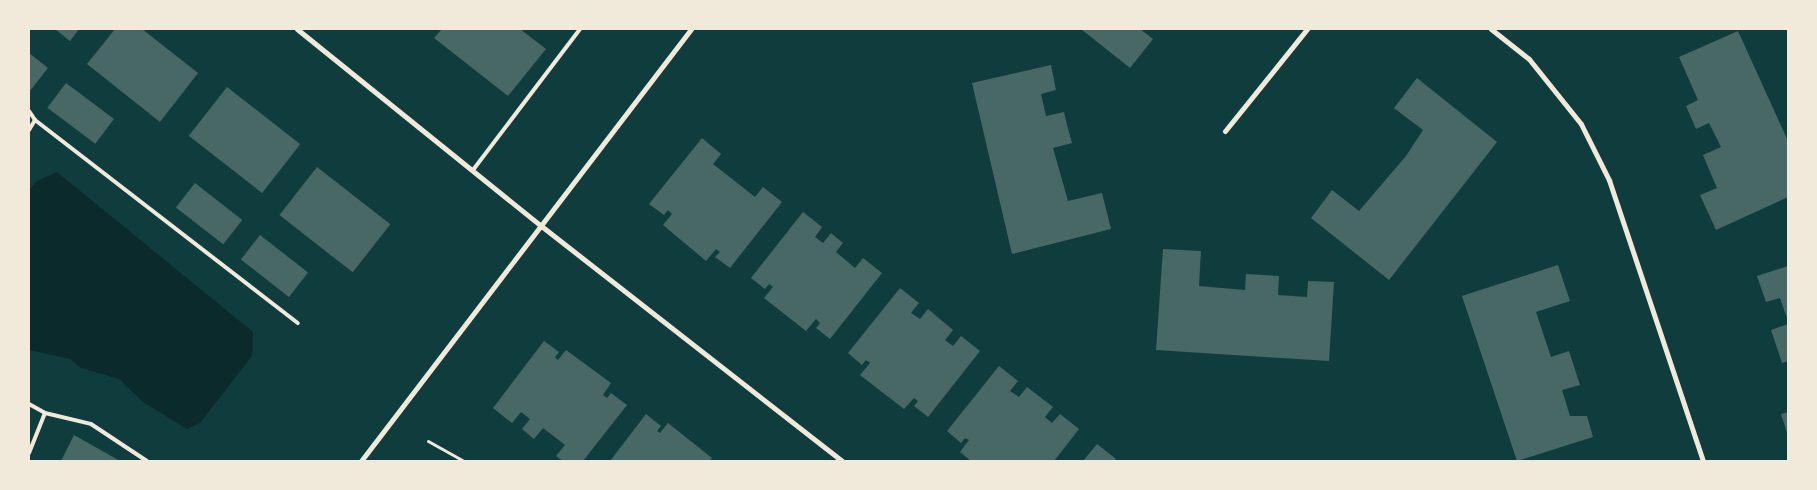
<!DOCTYPE html>
<html>
<head>
<meta charset="utf-8">
<style>
	body { margin:0 }
	#map { position:relative; width:1817px; height:490px; overflow:hidden; background:#0f3d3e; font-family:Cabin,sans-serif }
	div>[style] { position:absolute }
	.water>* { inset:0; background:#0a2a2b }
	.building>* { inset:0; background:#486865; transform-origin:0 0 }
	.path>* { height:3px; margin:-1.5px; padding:0 1.5px; transform-origin:1.5px; border-radius:1.5px; background:#f1e9da }
	.service>* { height:4px; margin:-2px; padding:0 2px; transform-origin:2px; border-radius:2px; background:#f1e9da }
	.minor>* { height:5px; margin:-2.5px; padding:0 2.5px; transform-origin:2.5px; border-radius:2.5px; background:#f1e9da }
	span { translate:-50% -50%; white-space:nowrap; text-align:center; line-height:1.15; -webkit-text-stroke:4.5px #f1e9da; paint-order:stroke }
	.frame { position:absolute; inset:0; border:30px solid #f1e9da; pointer-events:none }
</style>
</head>
<body>
<div id="map">
	<div class="water">
		<i style="clip-path:polygon(57px 172px,253px 332px,252px 356px,200px 423px,187px 429px,143px 402px,119px 379px,81px 368px,70px 359px,29px 350px,29px 190px,37px 181px)"></i>
	</div>
	<div class="building">
		<i style="clip-path:polygon(55px 29px,79px 29px,70px 41px)"></i>
		<i style="clip-path:polygon(115px 29px,142px 29px,198px 73px,160px 122px,87px 64px)"></i>
		<i style="clip-path:polygon(442px 29px,520px 29px,546px 49px,508px 96px,434px 38px)"></i>
		<i style="clip-path:polygon(1081px 29px,1140px 29px,1153px 39px,1130px 68px)"></i>
		<i style="clip-path:polygon(1738px 31px,1788px 141px,1788px 197px,1716px 230px,1700px 195px,1717px 188px,1703px 155px,1721px 147px,1709px 123px,1696px 129px,1686px 106px,1698px 100px,1679px 57px)"></i>
		<i style="clip-path:polygon(29px 53px,48px 68px,29px 92px)"></i>
		<i style="clip-path:polygon(1051px 65px,1056px 90px,1041px 94px,1046px 116px,1064px 112px,1067px 125px,1072px 143px,1053px 148px,1068px 201px,1102px 193px,1111px 229px,1012px 254px,972px 83px)"></i>
		<i style="clip-path:polygon(1417px 78px,1497px 142px,1389px 280px,1311px 218px,1332px 190px,1359px 211px,1406px 156px,1423px 130px,1394px 108px)"></i>
		<i style="left:66px;top:83px;width:60px;height:31px;rotate:37deg"></i>
		<i style="left:227px;top:87px;width:93px;height:62px;rotate:38deg"></i>
		<i style="clip-path:polygon(702px 138px,721px 154px,713px 164px,755px 197px,763px 187px,782px 202px,730px 268px,715px 257px,720px 252px,716px 249px,706px 261px,663px 225px,672px 214px,668px 210px,664px 215px,649px 204px)"></i>
		<i style="left:317px;top:167px;width:93px;height:61px;rotate:38deg"></i>
		<i style="left:195px;top:183px;width:60px;height:31px;rotate:38deg"></i>
		<i style="clip-path:polygon(803px 212px,822px 227px,815px 237px,823px 243px,831px 233px,843px 243px,836px 252px,855px 268px,863px 258px,882px 273px,830px 339px,816px 328px,820px 323px,816px 319px,806px 331px,764px 298px,773px 287px,769px 284px,765px 289px,751px 278px)"></i>
		<i style="left:260px;top:235px;width:61px;height:31px;rotate:38deg"></i>
		<i style="clip-path:polygon(1163px 249px,1201px 251px,1199px 286px,1245px 290px,1246px 274px,1279px 276px,1278px 295px,1307px 297px,1308px 281px,1334px 282px,1329px 361px,1156px 350px)"></i>
		<i style="clip-path:polygon(1558px 265px,1570px 301px,1536px 312px,1551px 357px,1569px 351px,1580px 385px,1562px 390px,1570px 416px,1587px 416px,1593px 437px,1517px 461px,1462px 296px)"></i>
		<i style="clip-path:polygon(1788px 266px,1788px 321px,1780px 298px,1766px 302px,1757px 276px)"></i>
		<i style="clip-path:polygon(900px 288px,919px 303px,911px 313px,920px 319px,928px 309px,953px 330px,945px 340px,953px 346px,961px 336px,980px 351px,928px 417px,914px 406px,918px 401px,914px 398px,904px 409px,860px 375px,870px 363px,866px 360px,862px 365px,848px 353px)"></i>
		<i style="clip-path:polygon(1788px 324px,1788px 361px,1782px 363px,1771px 330px)"></i>
		<i style="clip-path:polygon(544px 341px,559px 352px,555px 357px,558px 360px,566px 350px,611px 383px,603px 395px,607px 398px,611px 393px,627px 405px,583px 461px,563px 461px,556px 456px,565px 445px,543px 428px,534px 439px,522px 429px,530px 419px,521px 412px,512px 423px,493px 408px)"></i>
		<i style="clip-path:polygon(999px 366px,1018px 381px,1010px 391px,1019px 397px,1027px 387px,1053px 407px,1045px 417px,1052px 423px,1060px 414px,1079px 429px,1054px 461px,971px 461px,960px 452px,969px 440px,965px 438px,961px 443px,947px 431px)"></i>
		<i style="clip-path:polygon(1788px 412px,1788px 436px,1781px 414px)"></i>
		<i style="clip-path:polygon(646px 414px,661px 426px,657px 431px,660px 433px,668px 423px,712px 458px,709px 461px,610px 461px)"></i>
		<i style="clip-path:polygon(74px 435px,120px 461px,61px 461px)"></i>
		<i style="clip-path:polygon(1097px 444px,1116px 459px,1114px 461px,1083px 461px)"></i>
	</div>
	<div class="path">
		<i style="left:428px;top:441px;width:41px;rotate:29.1deg"></i>
	</div>
	<div class="service">
		<i style="left:29px;top:111px;width:11px;rotate:56deg"></i>
		<i style="left:35px;top:120px;width:12px;rotate:121deg"></i>
		<i style="left:35px;top:120px;width:332px;rotate:37.7deg"></i>
		<i style="left:473px;top:170px;width:177px;rotate:-52.8deg"></i>
		<i style="left:29px;top:404px;width:18px;rotate:29deg"></i>
		<i style="left:45px;top:413px;width:47px;rotate:13.4deg"></i>
		<i style="left:91px;top:424px;width:67px;rotate:33.5deg"></i>
		<i style="left:29px;top:453px;width:43px;rotate:-68.2deg"></i>
	</div>
	<div class="minor">
		<i style="left:297px;top:29px;width:312px;rotate:38.9deg"></i>
		<i style="left:540px;top:225px;width:383px;rotate:38deg"></i>
		<i style="left:1491px;top:29px;width:48px;rotate:38.3deg"></i>
		<i style="left:1529px;top:59px;width:83px;rotate:51.3deg"></i>
		<i style="left:1581px;top:124px;width:63px;rotate:63.4deg"></i>
		<i style="left:1609px;top:180px;width:296px;rotate:71.5deg"></i>
		<i style="left:1225px;top:131px;width:131px;rotate:-51.2deg"></i>
		<i style="left:361px;top:461px;width:544px;rotate:-52.62deg"></i>
	</div>
	<div class="frame"></div>
</div>
</body>
</html>
